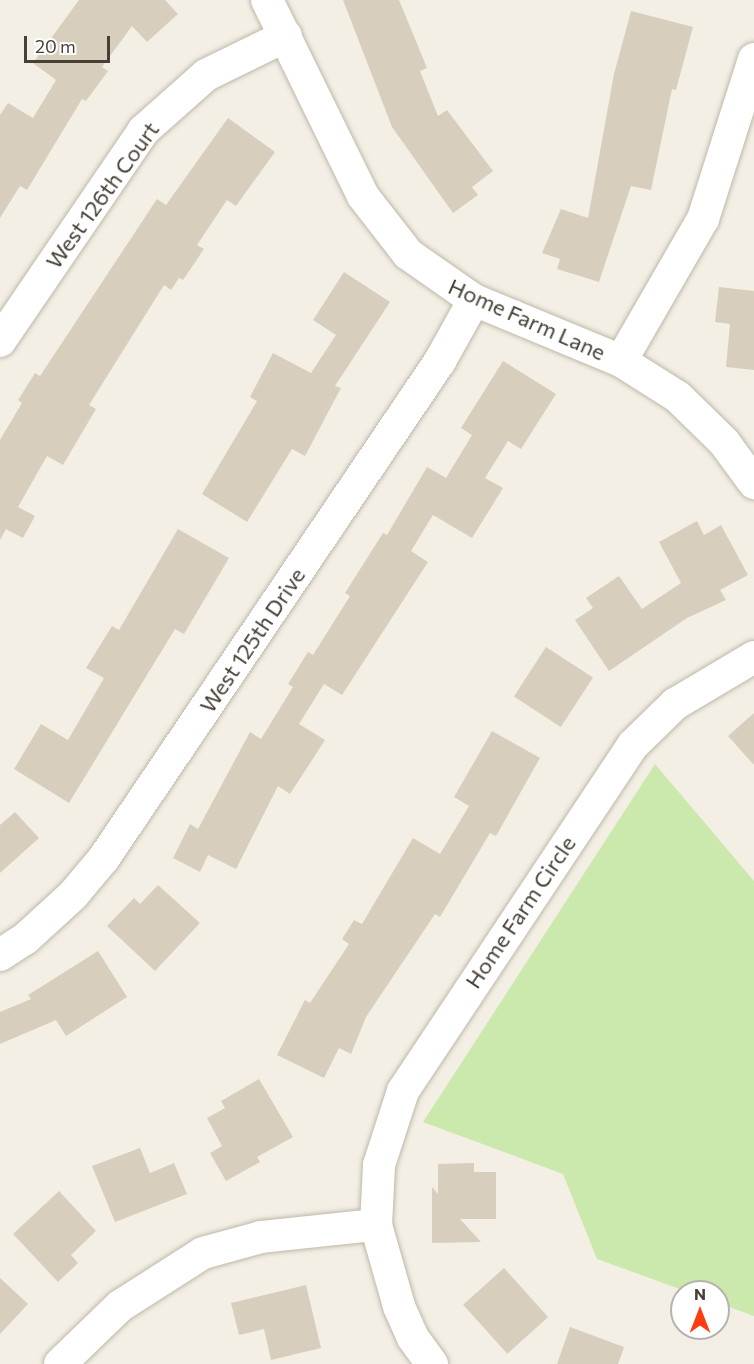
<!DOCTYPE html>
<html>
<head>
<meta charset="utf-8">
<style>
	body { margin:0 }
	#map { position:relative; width:754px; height:1364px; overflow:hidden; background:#f3efe5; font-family:Commissioner,sans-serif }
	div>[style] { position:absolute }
	.green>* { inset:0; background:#cce9ad }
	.building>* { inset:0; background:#d8cebe; transform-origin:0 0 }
	.roads { filter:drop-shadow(0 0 2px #bfb8a8) drop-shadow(0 0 2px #bfb8a8) }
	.street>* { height:32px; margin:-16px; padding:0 16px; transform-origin:16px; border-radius:16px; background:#fff }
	span { translate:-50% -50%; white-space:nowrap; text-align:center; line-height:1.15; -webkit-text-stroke:4.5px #fff; paint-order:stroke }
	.street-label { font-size:22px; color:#464035 }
	.north { position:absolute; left:670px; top:1280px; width:60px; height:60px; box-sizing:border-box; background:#fff; border:2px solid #b5b3ae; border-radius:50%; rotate:0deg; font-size:16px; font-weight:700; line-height:24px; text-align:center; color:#464035 }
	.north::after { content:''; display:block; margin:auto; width:21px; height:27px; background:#ff3c11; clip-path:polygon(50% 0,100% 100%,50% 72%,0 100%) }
	.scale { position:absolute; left:24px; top:36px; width:86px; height:27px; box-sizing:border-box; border:3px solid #464035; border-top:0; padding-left:8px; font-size:18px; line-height:21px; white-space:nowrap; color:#464035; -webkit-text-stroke:4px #fff; paint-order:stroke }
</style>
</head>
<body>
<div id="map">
	<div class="green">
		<i style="clip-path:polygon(655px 764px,754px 881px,754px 1316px,718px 1303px,718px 1292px,688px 1292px,597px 1259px,563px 1174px,423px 1122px)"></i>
	</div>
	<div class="building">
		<i style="clip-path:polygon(79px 0,165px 0,178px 14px,147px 42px,132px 26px,102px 67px,108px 71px,86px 101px,82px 99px,27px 190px,20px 186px,0 218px,0 115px,8px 103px,33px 118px,56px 80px,33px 63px)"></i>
		<i style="clip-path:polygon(343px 0,399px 0,427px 68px,420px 71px,438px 116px,447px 110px,493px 171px,472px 187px,478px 195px,453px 213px,392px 127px)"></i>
		<i style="clip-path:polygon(631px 11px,693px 27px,676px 90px,672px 89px,651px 190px,631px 186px,599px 282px,557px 269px,560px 259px,542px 253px,561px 209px,588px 218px,614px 74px)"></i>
		<i style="clip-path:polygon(228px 118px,275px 152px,236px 206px,227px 200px,197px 245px,204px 249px,183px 280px,179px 278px,171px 290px,164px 285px,89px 405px,96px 409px,63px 465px,47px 456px,18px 507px,35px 516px,23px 538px,6px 529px,0 540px,0 440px,22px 403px,18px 400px,35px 373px,40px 376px,157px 199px,166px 205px)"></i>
		<i style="clip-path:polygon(344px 272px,390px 302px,335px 386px,341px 388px,305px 456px,292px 449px,247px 522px,202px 494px,257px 401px,250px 397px,273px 353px,311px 373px,336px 335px,313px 320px)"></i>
		<i style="clip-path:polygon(719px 287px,754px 291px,754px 370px,726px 367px,730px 324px,715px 322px)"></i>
		<i style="clip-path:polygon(503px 361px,556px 394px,521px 449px,508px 441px,485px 478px,503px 488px,472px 538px,433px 515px,411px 551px,428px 562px,342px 695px,324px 684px,299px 724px,325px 740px,290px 794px,278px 786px,236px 869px,208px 855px,200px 872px,173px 858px,190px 824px,198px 829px,250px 732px,261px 739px,293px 687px,288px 684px,308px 652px,313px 655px,350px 596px,345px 593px,383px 533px,387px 535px,427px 467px,446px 478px,472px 435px,461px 428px)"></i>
		<i style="clip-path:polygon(697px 521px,704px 535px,721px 525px,748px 575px,720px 590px,726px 600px,687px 618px,609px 671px,575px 620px,593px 608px,586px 598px,619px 576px,642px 609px,681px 583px,659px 542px)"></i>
		<i style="clip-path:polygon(178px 529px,229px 558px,184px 634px,175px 629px,69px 803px,14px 769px,41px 724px,68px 740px,104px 678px,86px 668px,112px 626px,119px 630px)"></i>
		<i style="left:546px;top:647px;width:56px;height:59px;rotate:33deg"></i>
		<i style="clip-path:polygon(754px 713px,754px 765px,728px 736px)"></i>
		<i style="clip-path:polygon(492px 731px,540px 758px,496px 836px,490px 833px,440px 917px,435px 914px,366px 1017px,351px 1054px,339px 1048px,324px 1078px,277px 1055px,305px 1000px,310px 1003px,349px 944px,342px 939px,354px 920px,362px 924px,413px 838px,440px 854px,469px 806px,454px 797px)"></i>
		<i style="clip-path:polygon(15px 812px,39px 838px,0 873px,0 825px)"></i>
		<i style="clip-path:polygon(158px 885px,200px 923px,155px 971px,107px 926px,134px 898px,140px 904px)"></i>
		<i style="clip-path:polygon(98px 951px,127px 997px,66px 1036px,56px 1020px,0 1044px,0 1012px,31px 999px,28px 995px)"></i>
		<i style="clip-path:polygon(259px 1079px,293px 1137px,257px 1157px,260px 1162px,226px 1181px,210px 1153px,222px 1146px,207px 1118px,225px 1108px,221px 1101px)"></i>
		<i style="clip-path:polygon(140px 1148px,150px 1173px,174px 1163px,187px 1194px,115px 1222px,92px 1166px)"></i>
		<i style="clip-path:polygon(474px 1163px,474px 1172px,496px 1172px,496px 1219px,460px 1219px,481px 1242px,432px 1243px,432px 1187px,438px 1194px,438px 1164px)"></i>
		<i style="clip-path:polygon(59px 1191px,96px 1231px,71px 1255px,78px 1263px,58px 1282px,13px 1234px)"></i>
		<i style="left:504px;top:1268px;width:66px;height:55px;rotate:48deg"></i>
		<i style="clip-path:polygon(0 1278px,28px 1304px,0 1334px)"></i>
		<i style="clip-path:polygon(306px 1285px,321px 1348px,271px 1360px,264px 1329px,239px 1335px,231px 1303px)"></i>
		<i style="clip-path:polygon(570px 1327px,624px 1347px,618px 1364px,557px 1364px)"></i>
	</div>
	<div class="roads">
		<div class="street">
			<i style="left:267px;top:0;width:218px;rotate:63.9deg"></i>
			<i style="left:363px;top:196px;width:73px;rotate:52.2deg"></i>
			<i style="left:408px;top:254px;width:80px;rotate:34.9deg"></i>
			<i style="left:474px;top:300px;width:159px;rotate:22.5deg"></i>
			<i style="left:621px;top:361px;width:67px;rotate:32.3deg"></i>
			<i style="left:678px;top:397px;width:64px;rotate:44.4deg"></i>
			<i style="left:724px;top:442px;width:51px;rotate:53.8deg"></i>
			<i style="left:0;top:341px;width:254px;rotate:-55.7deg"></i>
			<i style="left:143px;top:131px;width:84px;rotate:-41.6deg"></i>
			<i style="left:206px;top:75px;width:89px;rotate:-26deg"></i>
			<i style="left:621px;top:361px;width:164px;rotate:-60deg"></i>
			<i style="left:703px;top:219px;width:168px;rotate:-72.3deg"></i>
			<i style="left:0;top:955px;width:30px;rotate:-33deg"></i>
			<i style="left:25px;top:939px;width:65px;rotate:-42.5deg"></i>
			<i style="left:73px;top:895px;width:48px;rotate:-50deg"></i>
			<i style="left:104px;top:858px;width:600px;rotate:-55.94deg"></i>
			<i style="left:440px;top:361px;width:70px;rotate:-60.9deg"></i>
			<i style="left:60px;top:1364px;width:83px;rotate:-44deg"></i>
			<i style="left:120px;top:1306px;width:98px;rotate:-32.6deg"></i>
			<i style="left:203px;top:1253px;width:60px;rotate:-15.4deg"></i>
			<i style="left:261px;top:1237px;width:116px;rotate:-6deg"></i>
			<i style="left:432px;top:1364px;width:32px;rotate:-126deg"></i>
			<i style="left:413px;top:1338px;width:35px;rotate:-114deg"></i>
			<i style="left:399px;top:1306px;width:84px;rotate:-105.9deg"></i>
			<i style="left:376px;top:1225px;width:60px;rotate:-87.1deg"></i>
			<i style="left:379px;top:1165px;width:78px;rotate:-72deg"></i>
			<i style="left:403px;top:1091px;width:415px;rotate:-56.4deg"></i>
			<i style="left:633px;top:745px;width:59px;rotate:-44.3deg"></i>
			<i style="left:675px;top:704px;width:92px;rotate:-30.7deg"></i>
		</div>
	</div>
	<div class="street-label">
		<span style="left:102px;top:195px;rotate:-54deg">West 126th Court</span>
		<span style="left:527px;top:319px;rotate:24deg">Home Farm Lane</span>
		<span style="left:252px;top:640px;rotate:-56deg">West 125th Drive</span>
		<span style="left:520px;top:912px;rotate:-56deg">Home Farm Circle</span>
	</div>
	<div class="north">N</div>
	<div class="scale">20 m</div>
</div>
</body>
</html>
